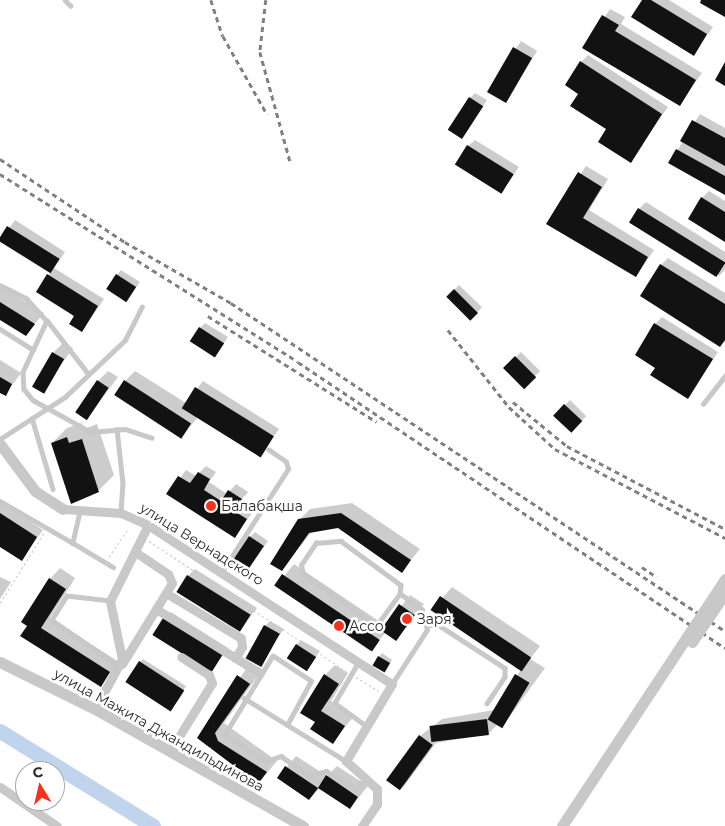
<!DOCTYPE html>
<html>
<head>
<meta charset="utf-8">
<style>
	body { margin:0 }
	#map { position:relative; width:725px; height:826px; overflow:hidden; background:#fff; font-family:Montserrat,sans-serif }
	div>[style] { position:absolute }
	.shadow>* { inset:0; background:#0003; transform-origin:0 0 }
	.river>* { height:15px; margin:-7.5px; padding:0 7.5px; transform-origin:7.5px; border-radius:7.5px; background:#c0d4ed }
	.building>* { inset:0; background:#121212; transform-origin:0 0 }
	.path>* { height:1px; margin-top:-0.5px; transform-origin:0; background:repeating-linear-gradient(90deg,#c8c8c8 0 2.5px,transparent 0 5px) }
	.service>* { height:4.5px; margin:-2.25px; padding:0 2.25px; transform-origin:2.25px; border-radius:2.25px; background:#c8c8c8 }
	.minor>* { height:9px; margin:-4.5px; padding:0 4.5px; transform-origin:4.5px; border-radius:4.5px; background:#c8c8c8 }
	.tertiary>* { height:11px; margin:-5.5px; padding:0 5.5px; transform-origin:5.5px; border-radius:5.5px; background:#c8c8c8 }
	.rail>* { height:2.5px; margin-top:-1.25px; transform-origin:0; background:repeating-linear-gradient(90deg,#808080 0 5px,transparent 0 9px) }
	.tertiary-bridge>* { height:11px; margin:-5.5px; padding:0 5.5px; transform-origin:5.5px; border-radius:5.5px; background:#c8c8c8 }
	.dots>* { width:14px; height:14px; translate:-50% -50%; box-sizing:border-box; border:2px solid #fff; border-radius:50% }
	span { translate:-50% -50%; white-space:nowrap; text-align:center; line-height:1.15; -webkit-text-stroke:5px #fff; paint-order:stroke }
	.poi-label { font-size:14px; color:#2b2b2b }
	.left { translate:0 -50%; text-align:left }
	.street-label { font-size:14px; color:#2b2b2b }
	.north { position:absolute; left:15px; top:761px; width:50px; height:50px; box-sizing:border-box; background:#fff; border:1px solid #aaa; border-radius:50%; rotate:351deg; font-size:14px; font-weight:700; line-height:20px; text-align:center; color:#2b2b2b }
	.north::after { content:''; display:block; margin:auto; width:18px; height:22px; background:#f4331c; clip-path:polygon(50% 0,100% 100%,50% 72%,0 100%) }
</style>
</head>
<body>
<div id="map">
	<div class="shadow">
		<i style="clip-path:polygon(643px 0,669px 0,713px 27px,694px 54px)"></i>
		<i style="clip-path:polygon(610px 9px,625px 17px,621px 24px,702px 73px,679px 105px,584px 48px)"></i>
		<i style="left:521px;top:41px;width:19px;height:60px;rotate:32deg"></i>
		<i style="clip-path:polygon(588px 55px,668px 107px,630px 161px,580px 93px,581px 62px)"></i>
		<i style="clip-path:polygon(475px 93px,487px 100px,463px 137px,470px 98px)"></i>
		<i style="clip-path:polygon(700px 114px,725px 128px,725px 194px,670px 162px)"></i>
		<i style="clip-path:polygon(475px 140px,519px 167px,502px 191px,468px 146px)"></i>
		<i style="clip-path:polygon(586px 166px,608px 179px,589px 210px,654px 250px,636px 276px,548px 224px)"></i>
		<i style="clip-path:polygon(709px 191px,725px 201px,725px 240px,702px 198px)"></i>
		<i style="clip-path:polygon(646px 202px,725px 252px,725px 270px,719px 276px,639px 209px)"></i>
		<i style="clip-path:polygon(15px 220px,65px 252px,54px 268px,104px 299px,82px 331px,48px 275px,51px 273px,0 241px)"></i>
		<i style="clip-path:polygon(668px 258px,725px 293px,725px 341px,720px 345px,661px 265px)"></i>
		<i style="clip-path:polygon(121px 270px,140px 282px,127px 300px,117px 275px)"></i>
		<i style="left:459px;top:285px;width:32px;height:16px;rotate:44deg"></i>
		<i style="clip-path:polygon(0 286px,44px 313px,26px 334px,0 319px)"></i>
		<i style="clip-path:polygon(662px 317px,718px 352px,688px 397px,657px 367px,655px 324px)"></i>
		<i style="clip-path:polygon(205px 323px,228px 337px,215px 356px,200px 328px)"></i>
		<i style="clip-path:polygon(63px 343px,73px 348px,43px 390px,53px 353px)"></i>
		<i style="left:521px;top:352px;width:27px;height:23px;rotate:45deg"></i>
		<i style="clip-path:polygon(0 360px,21px 373px,5px 395px,0 391px)"></i>
		<i style="clip-path:polygon(108px 371px,118px 377px,88px 417px,98px 381px)"></i>
		<i style="clip-path:polygon(135px 371px,186px 403px,203px 381px,279px 429px,260px 456px,198px 417px,183px 435px,125px 381px)"></i>
		<i style="left:570px;top:400px;width:23px;height:22px;rotate:45deg"></i>
		<i style="clip-path:polygon(82px 423px,84px 429px,97px 424px,114px 475px,99px 490px,71px 503px,52px 443px,67px 428px)"></i>
		<i style="clip-path:polygon(206px 466px,216px 472px,209px 482px,227px 494px,236px 484px,248px 492px,240px 504px,253px 512px,234px 537px,168px 494px,186px 470px,196px 476px)"></i>
		<i style="clip-path:polygon(0 502px,43px 530px,22px 559px,0 545px)"></i>
		<i style="clip-path:polygon(352px 503px,420px 549px,402px 571px,338px 526px,312px 531px,282px 570px,299px 520px,310px 509px)"></i>
		<i style="clip-path:polygon(255px 532px,268px 541px,245px 574px,250px 537px)"></i>
		<i style="clip-path:polygon(294px 564px,386px 626px,410px 595px,424px 604px,397px 639px,386px 632px,370px 651px,276px 586px)"></i>
		<i style="clip-path:polygon(60px 568px,75px 578px,50px 618px,119px 662px,100px 685px,29px 625px,50px 579px)"></i>
		<i style="clip-path:polygon(195px 569px,257px 608px,240px 630px,188px 576px)"></i>
		<i style="clip-path:polygon(0 577px,11px 582px,0 599px)"></i>
		<i style="clip-path:polygon(452px 587px,540px 646px,530px 659px,545px 668px,502px 727px,498px 724px,488px 734px,436px 743px,402px 789px,420px 736px,442px 719px,494px 710px,522px 668px,433px 609px)"></i>
		<i style="clip-path:polygon(171px 612px,228px 648px,211px 671px,164px 619px)"></i>
		<i style="clip-path:polygon(270px 621px,284px 629px,259px 665px,265px 626px)"></i>
		<i style="clip-path:polygon(301px 640px,320px 651px,307px 669px,297px 644px)"></i>
		<i style="clip-path:polygon(382px 653px,392px 660px,387px 668px,374px 664px)"></i>
		<i style="clip-path:polygon(143px 659px,186px 686px,173px 706px,140px 662px)"></i>
		<i style="clip-path:polygon(335px 665px,348px 673px,331px 701px,354px 716px,333px 742px,316px 722px,325px 675px)"></i>
		<i style="clip-path:polygon(248px 666px,260px 673px,224px 723px,277px 761px,258px 783px,199px 738px)"></i>
		<i style="clip-path:polygon(296px 756px,327px 776px,337px 766px,368px 786px,350px 808px,320px 788px,309px 799px,278px 778px)"></i>
	</div>
	<div class="river">
		<i style="left:0;top:731px;width:180px;rotate:31.8deg"></i>
	</div>
	<div class="building">
		<i style="clip-path:polygon(642px 0,651px 0,707px 34px,694px 56px,631px 17px)"></i>
		<i style="clip-path:polygon(701px 0,725px 0,725px 17px,700px 3px)"></i>
		<i style="clip-path:polygon(602px 15px,619px 25px,615px 31px,696px 80px,680px 106px,582px 48px)"></i>
		<i style="left:513px;top:47px;width:22px;height:52px;rotate:30deg"></i>
		<i style="clip-path:polygon(580px 61px,662px 114px,631px 163px,598px 142px,606px 129px,570px 106px,578px 94px,565px 85px)"></i>
		<i style="clip-path:polygon(725px 62px,725px 86px,715px 80px)"></i>
		<i style="left:469px;top:97px;width:17px;height:39px;rotate:33deg"></i>
		<i style="clip-path:polygon(692px 120px,725px 138px,725px 166px,680px 141px)"></i>
		<i style="left:467px;top:145px;width:55px;height:23px;rotate:32deg"></i>
		<i style="clip-path:polygon(676px 149px,725px 176px,725px 195px,668px 163px)"></i>
		<i style="clip-path:polygon(578px 172px,602px 187px,583px 218px,648px 257px,636px 277px,546px 224px)"></i>
		<i style="clip-path:polygon(701px 197px,725px 212px,725px 242px,688px 219px)"></i>
		<i style="left:638px;top:208px;width:103px;height:17px;rotate:32deg"></i>
		<i style="left:7px;top:226px;width:62px;height:17px;rotate:32deg"></i>
		<i style="clip-path:polygon(660px 264px,725px 304px,725px 340px,720px 347px,640px 296px)"></i>
		<i style="clip-path:polygon(47px 274px,98px 306px,82px 332px,69px 324px,74px 316px,36px 292px)"></i>
		<i style="left:116px;top:274px;width:24px;height:18px;rotate:33deg"></i>
		<i style="left:454px;top:289px;width:34px;height:11px;rotate:45deg"></i>
		<i style="clip-path:polygon(0 302px,35px 324px,26px 336px,0 320px)"></i>
		<i style="clip-path:polygon(654px 323px,713px 359px,688px 399px,650px 375px,655px 368px,635px 355px)"></i>
		<i style="left:199px;top:327px;width:30px;height:17px;rotate:33deg"></i>
		<i style="left:52px;top:352px;width:14px;height:40px;rotate:30deg"></i>
		<i style="left:515px;top:356px;width:30px;height:17px;rotate:45deg"></i>
		<i style="clip-path:polygon(0 377px,12px 384px,6px 396px,0 393px)"></i>
		<i style="left:97px;top:380px;width:14px;height:39px;rotate:34deg"></i>
		<i style="left:124px;top:380px;width:80px;height:18px;rotate:33deg"></i>
		<i style="left:195px;top:387px;width:93px;height:25px;rotate:32deg"></i>
		<i style="left:564px;top:404px;width:25px;height:16px;rotate:43deg"></i>
		<i style="clip-path:polygon(67px 437px,69px 443px,82px 439px,99px 492px,71px 504px,51px 443px)"></i>
		<i style="clip-path:polygon(198px 472px,210px 479px,204px 490px,221px 501px,228px 490px,242px 499px,234px 511px,247px 519px,235px 538px,166px 494px,178px 476px,190px 483px)"></i>
		<i style="clip-path:polygon(0 513px,37px 537px,22px 561px,0 547px)"></i>
		<i style="clip-path:polygon(341px 513px,411px 560px,402px 573px,338px 528px,309px 533px,282px 571px,270px 564px,298px 519px)"></i>
		<i style="left:249px;top:536px;width:18px;height:36px;rotate:34deg"></i>
		<i style="left:282px;top:574px;width:118px;height:14px;rotate:34deg"></i>
		<i style="left:187px;top:575px;width:75px;height:20px;rotate:32deg"></i>
		<i style="clip-path:polygon(49px 578px,66px 589px,41px 628px,110px 672px,101px 687px,20px 636px,27px 626px,21px 622px)"></i>
		<i style="left:440px;top:596px;width:110px;height:17px;rotate:34deg"></i>
		<i style="left:399px;top:604px;width:19px;height:32px;rotate:35deg"></i>
		<i style="left:163px;top:618px;width:70px;height:20px;rotate:32deg"></i>
		<i style="left:264px;top:625px;width:18px;height:38px;rotate:29deg"></i>
		<i style="left:296px;top:644px;width:24px;height:17px;rotate:33deg"></i>
		<i style="left:378px;top:656px;width:14px;height:11px;rotate:30deg"></i>
		<i style="left:139px;top:661px;width:54px;height:25px;rotate:33deg"></i>
		<i style="clip-path:polygon(324px 674px,339px 684px,321px 711px,345px 726px,333px 744px,310px 729px,315px 722px,300px 713px)"></i>
		<i style="left:515px;top:674px;width:17px;height:53px;rotate:31deg"></i>
		<i style="clip-path:polygon(237px 675px,250px 684px,215px 733px,218px 741px,267px 772px,258px 784px,197px 738px)"></i>
		<i style="left:487px;top:719px;width:16px;height:58px;rotate:83deg"></i>
		<i style="left:419px;top:735px;width:17px;height:56px;rotate:36deg"></i>
		<i style="clip-path:polygon(285px 766px,318px 788px,326px 775px,358px 797px,350px 809px,318px 788px,309px 800px,277px 778px)"></i>
	</div>
	<div class="path">
		<i style="left:149px;top:541px;width:236px;rotate:33.4deg"></i>
		<i style="left:109px;top:557px;width:36px;rotate:-56deg"></i>
		<i style="left:0;top:603px;width:83px;rotate:-57.8deg"></i>
		<i style="left:356px;top:677px;width:26px;rotate:32deg"></i>
	</div>
	<div class="service">
		<i style="left:65px;top:0;width:8px;rotate:45deg"></i>
		<i style="left:0;top:285px;width:30px;rotate:27deg"></i>
		<i style="left:27px;top:299px;width:30px;rotate:48deg"></i>
		<i style="left:0;top:329px;width:39px;rotate:32deg"></i>
		<i style="left:88px;top:374px;width:67px;rotate:-127.7deg"></i>
		<i style="left:47px;top:321px;width:56px;rotate:115.2deg"></i>
		<i style="left:23px;top:372px;width:17px;rotate:87deg"></i>
		<i style="left:24px;top:389px;width:14px;rotate:51deg"></i>
		<i style="left:33px;top:400px;width:66px;rotate:28.9deg"></i>
		<i style="left:91px;top:432px;width:34px;rotate:-5deg"></i>
		<i style="left:125px;top:429px;width:28px;rotate:18deg"></i>
		<i style="left:703px;top:404px;width:36px;rotate:-52deg"></i>
		<i style="left:32px;top:418px;width:74px;rotate:73.5deg"></i>
		<i style="left:117px;top:429px;width:54px;rotate:83.7deg"></i>
		<i style="left:123px;top:483px;width:29px;rotate:94deg"></i>
		<i style="left:0;top:439px;width:77px;rotate:-32.9deg"></i>
		<i style="left:65px;top:397px;width:83px;rotate:-43.5deg"></i>
		<i style="left:125px;top:340px;width:37px;rotate:-63deg"></i>
		<i style="left:0;top:501px;width:84px;rotate:29.9deg"></i>
		<i style="left:80px;top:512px;width:32px;rotate:103deg"></i>
		<i style="left:73px;top:543px;width:47px;rotate:31deg"></i>
		<i style="left:341px;top:541px;width:74px;rotate:36.3deg"></i>
		<i style="left:401px;top:585px;width:9px;rotate:96deg"></i>
		<i style="left:400px;top:594px;width:36px;rotate:126deg"></i>
		<i style="left:379px;top:623px;width:7px;rotate:180deg"></i>
		<i style="left:372px;top:623px;width:85px;rotate:-144.6deg"></i>
		<i style="left:303px;top:574px;width:9px;rotate:-103deg"></i>
		<i style="left:301px;top:565px;width:27px;rotate:-56deg"></i>
		<i style="left:316px;top:543px;width:25px;rotate:-5deg"></i>
		<i style="left:221px;top:573px;width:124px;rotate:-57.2deg"></i>
		<i style="left:288px;top:469px;width:7px;rotate:-106deg"></i>
		<i style="left:286px;top:462px;width:21px;rotate:-145deg"></i>
		<i style="left:110px;top:601px;width:43px;rotate:-173.4deg"></i>
		<i style="left:67px;top:596px;width:28px;rotate:122deg"></i>
		<i style="left:52px;top:620px;width:81px;rotate:34.5deg"></i>
		<i style="left:427px;top:626px;width:13px"></i>
		<i style="left:440px;top:626px;width:77px;rotate:32.9deg"></i>
		<i style="left:505px;top:668px;width:9px;rotate:90deg"></i>
		<i style="left:505px;top:677px;width:32px;rotate:124deg"></i>
		<i style="left:359px;top:662px;width:48px;rotate:120.3deg"></i>
		<i style="left:335px;top:703px;width:39px;rotate:36deg"></i>
		<i style="left:392px;top:684px;width:64px;rotate:-57.1deg"></i>
		<i style="left:427px;top:630px;width:21px;rotate:-104deg"></i>
		<i style="left:422px;top:610px;width:27px;rotate:-144deg"></i>
		<i style="left:244px;top:698px;width:120px;rotate:31.7deg"></i>
		<i style="left:287px;top:725px;width:50px;rotate:-61.4deg"></i>
		<i style="left:311px;top:681px;width:45px;rotate:-146.7deg"></i>
		<i style="left:273px;top:656px;width:92px;rotate:121.3deg"></i>
		<i style="left:225px;top:735px;width:49px;rotate:32.4deg"></i>
		<i style="left:266px;top:761px;width:16px;rotate:-18deg"></i>
		<i style="left:281px;top:756px;width:35px;rotate:35deg"></i>
		<i style="left:310px;top:776px;width:17px;rotate:-17deg"></i>
		<i style="left:326px;top:771px;width:35px;rotate:31deg"></i>
		<i style="left:356px;top:789px;width:14px;rotate:-45deg"></i>
	</div>
	<div class="minor">
		<i style="left:63px;top:509px;width:58px;rotate:3.9deg"></i>
		<i style="left:121px;top:513px;width:30px;rotate:24deg"></i>
		<i style="left:148px;top:525px;width:291px;rotate:33.1deg"></i>
		<i style="left:392px;top:684px;width:90px;rotate:120.9deg"></i>
		<i style="left:346px;top:761px;width:42px;rotate:42.1deg"></i>
		<i style="left:377px;top:789px;width:15px;rotate:90deg"></i>
		<i style="left:377px;top:804px;width:27px;rotate:124deg"></i>
		<i style="left:166px;top:593px;width:87px;rotate:31deg"></i>
		<i style="left:241px;top:638px;width:9px;rotate:84deg"></i>
		<i style="left:242px;top:647px;width:13px;rotate:122deg"></i>
		<i style="left:156px;top:609px;width:122px;rotate:31.6deg"></i>
		<i style="left:122px;top:664px;width:95px;rotate:-58.3deg"></i>
		<i style="left:172px;top:583px;width:10px;rotate:-114deg"></i>
		<i style="left:168px;top:574px;width:40px;rotate:-146deg"></i>
		<i style="left:95px;top:709px;width:57px;rotate:-61.6deg"></i>
		<i style="left:122px;top:659px;width:59px;rotate:-101.7deg"></i>
		<i style="left:110px;top:601px;width:85px;rotate:-63.4deg"></i>
		<i style="left:170px;top:751px;width:80px;rotate:-58.3deg"></i>
		<i style="left:212px;top:683px;width:9px;rotate:-111deg"></i>
		<i style="left:209px;top:675px;width:33px;rotate:-147deg"></i>
		<i style="left:0;top:787px;width:69px;rotate:34.4deg"></i>
	</div>
	<div class="tertiary">
		<i style="left:0;top:444px;width:59px;rotate:53.3deg"></i>
		<i style="left:35px;top:491px;width:33px;rotate:33deg"></i>
		<i style="left:0;top:662px;width:106px;rotate:26.3deg"></i>
		<i style="left:95px;top:709px;width:239px;rotate:29.4deg"></i>
		<i style="left:562px;top:826px;width:225px;rotate:-56.6deg"></i>
	</div>
	<div class="rail">
		<i style="left:211px;top:0;width:38px;rotate:72deg"></i>
		<i style="left:223px;top:36px;width:90px;rotate:60.6deg"></i>
		<i style="left:266px;top:0;width:52px;rotate:96.6deg"></i>
		<i style="left:260px;top:52px;width:113px;rotate:74.6deg"></i>
		<i style="left:0;top:159px;width:150px;rotate:33.6deg"></i>
		<i style="left:125px;top:242px;width:122px;rotate:29.9deg"></i>
		<i style="left:231px;top:303px;width:593px;rotate:33.58deg"></i>
		<i style="left:0;top:174px;width:352px;rotate:32.2deg"></i>
		<i style="left:298px;top:362px;width:514px;rotate:33.81deg"></i>
		<i style="left:208px;top:316px;width:199px;rotate:32.1deg"></i>
		<i style="left:448px;top:330px;width:98px;rotate:51.6deg"></i>
		<i style="left:509px;top:407px;width:62px;rotate:42.4deg"></i>
		<i style="left:555px;top:449px;width:192px;rotate:27.6deg"></i>
		<i style="left:513px;top:402px;width:70px;rotate:39.2deg"></i>
		<i style="left:567px;top:446px;width:178px;rotate:27.7deg"></i>
		<i style="left:642px;top:567px;width:18px;rotate:34deg"></i>
	</div>
	<div class="tertiary-bridge">
		<i style="left:686px;top:638px;width:71px;rotate:-56.5deg"></i>
		<i style="left:692px;top:642px;width:59px;rotate:-56deg"></i>
	</div>
	<div class="dots">
		<i style="left:211px;top:506px;background:#f4331c"></i>
		<i style="left:407px;top:619px;background:#f4331c"></i>
		<i style="left:339px;top:626px;background:#f4331c"></i>
	</div>
	<div class="poi-label">
		<span class="left" style="left:221px;top:506px">Балабақша</span>
		<span class="left" style="left:417px;top:619px">Заря</span>
		<span class="left" style="left:349px;top:626px">Ассо</span>
	</div>
	<div class="street-label">
		<span style="left:202px;top:544px;rotate:32deg">улица Вернадского</span>
		<span style="left:159px;top:730px;rotate:29deg">улица Мажита Джандильдинова</span>
	</div>
	<div class="north">С</div>
</div>
</body>
</html>
